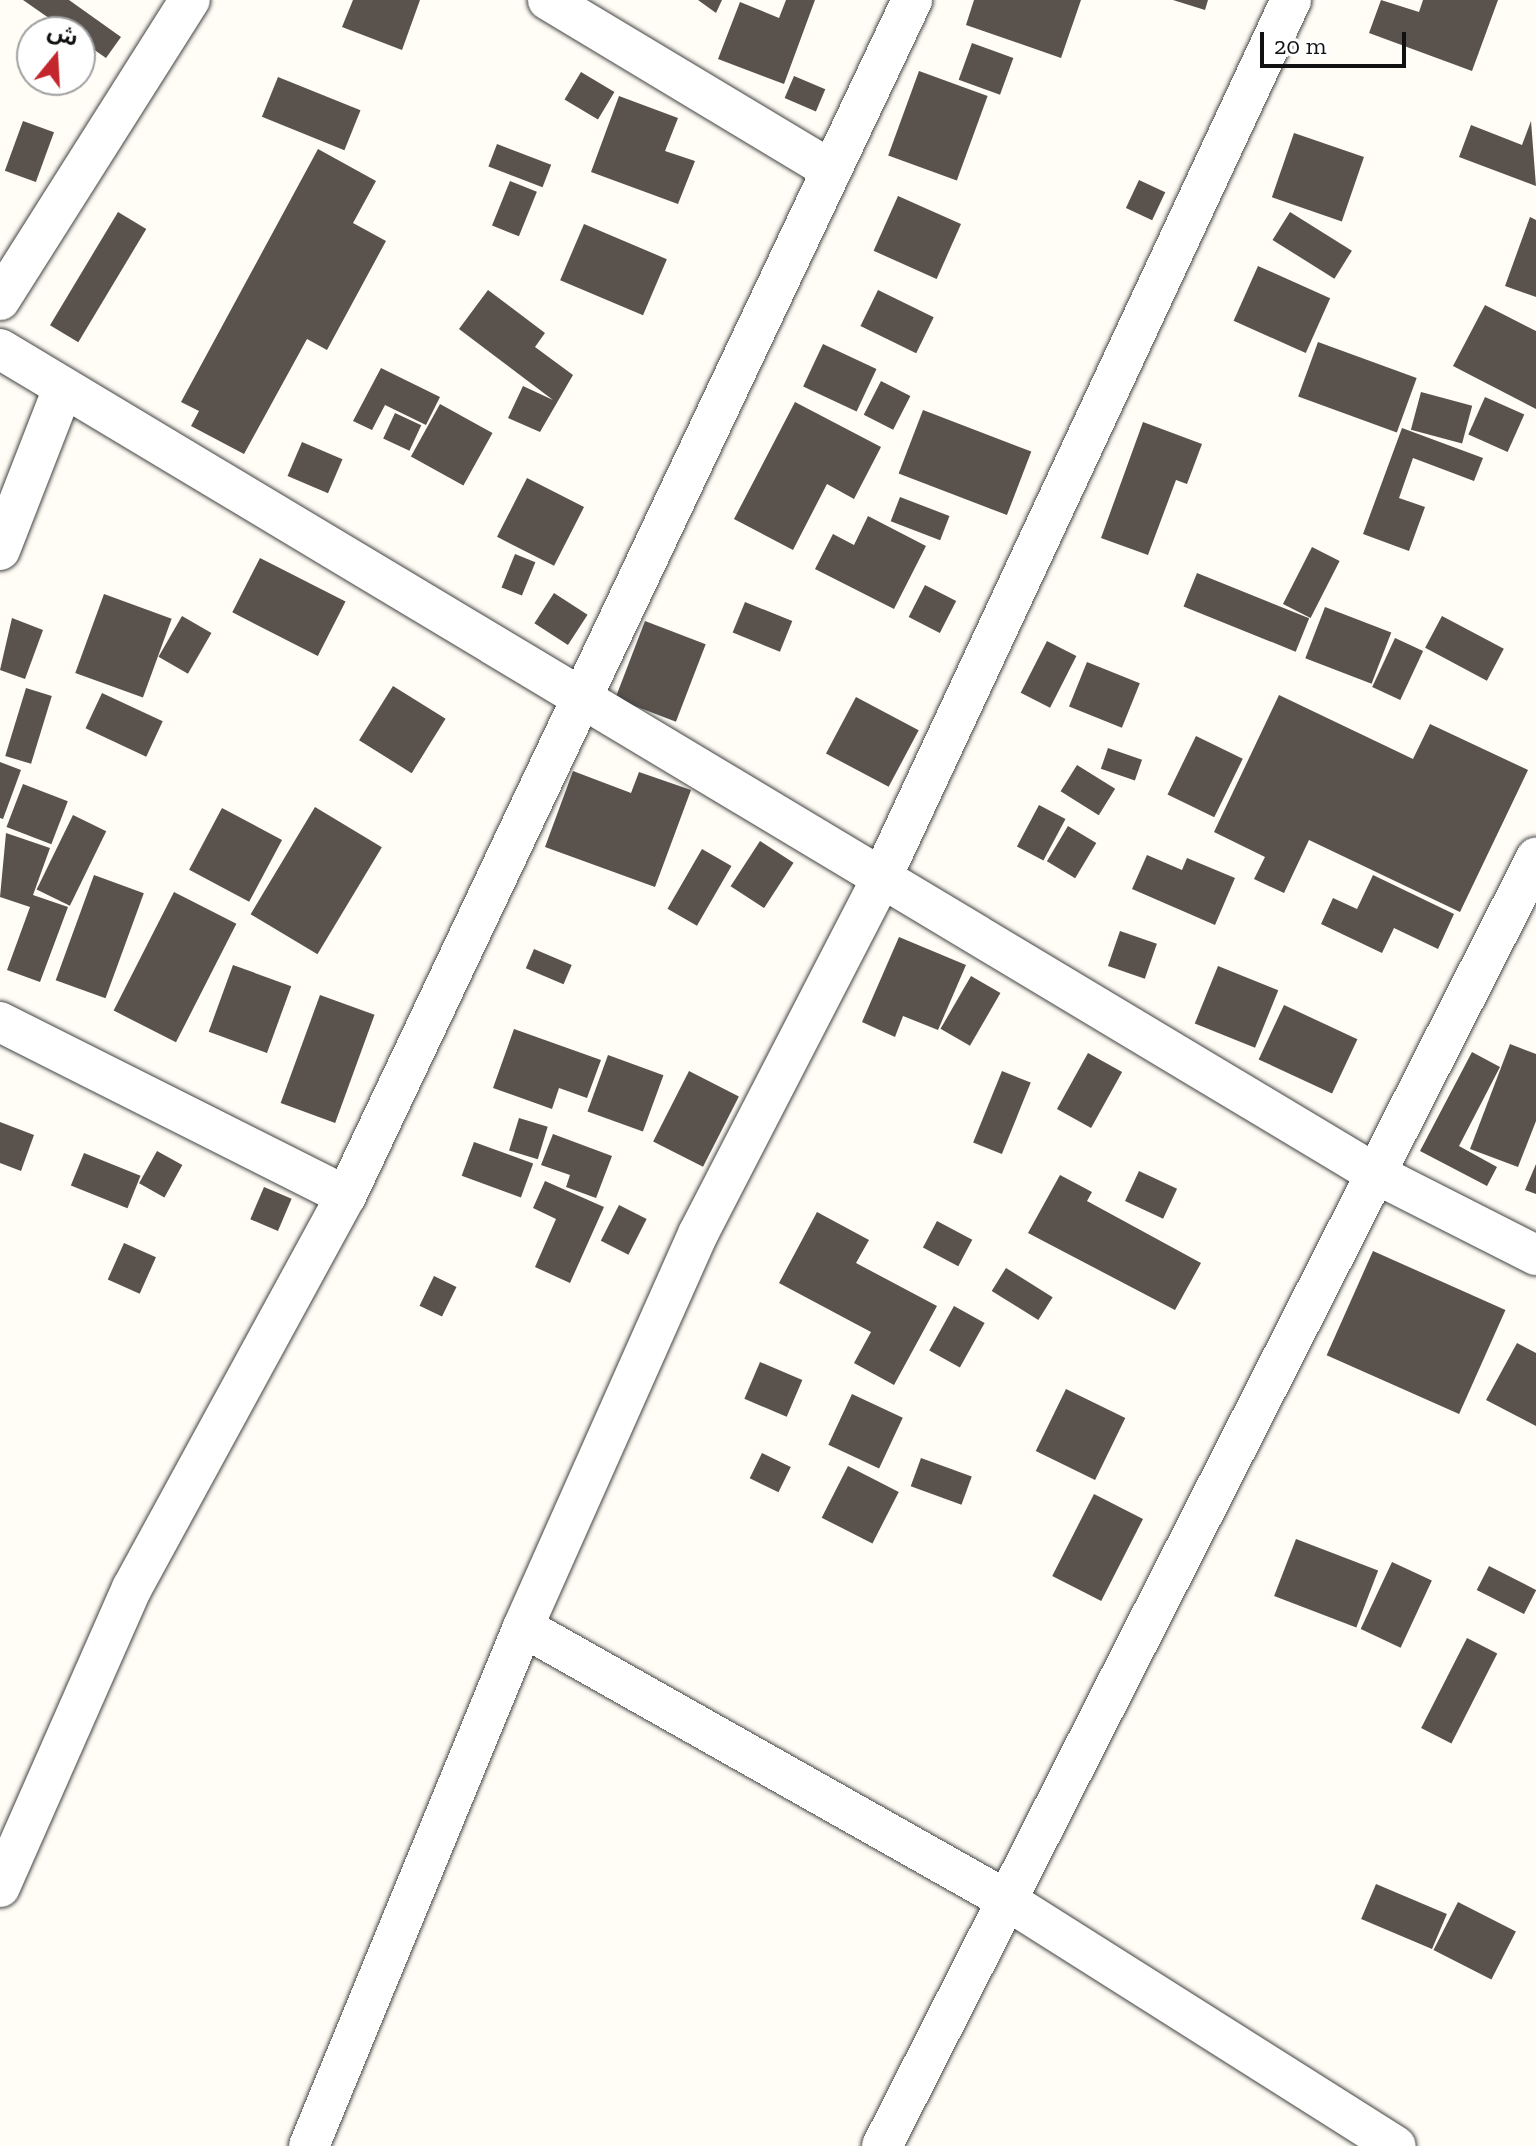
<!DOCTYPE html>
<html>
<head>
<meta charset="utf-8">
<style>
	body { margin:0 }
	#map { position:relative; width:1536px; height:2146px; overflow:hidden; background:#fffdf5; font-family:"Zilla Slab","Noto Sans Arabic",serif }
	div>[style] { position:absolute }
	.building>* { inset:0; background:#5a524d; transform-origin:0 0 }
	.roads { filter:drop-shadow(0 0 2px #444) drop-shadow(0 0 2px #444) }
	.minor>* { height:40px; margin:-20px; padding:0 20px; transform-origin:20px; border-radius:20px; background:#fff }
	span { translate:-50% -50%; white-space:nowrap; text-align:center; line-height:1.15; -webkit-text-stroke:8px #fff; paint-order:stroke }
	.north { position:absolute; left:16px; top:16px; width:80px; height:80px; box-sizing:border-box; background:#fff; border:2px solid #a0a0a0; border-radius:50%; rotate:18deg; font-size:22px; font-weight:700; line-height:32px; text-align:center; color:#111 }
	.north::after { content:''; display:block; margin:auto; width:28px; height:36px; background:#c4262e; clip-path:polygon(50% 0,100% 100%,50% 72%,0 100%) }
	.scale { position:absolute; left:1260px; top:32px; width:146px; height:36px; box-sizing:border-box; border:4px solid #111; border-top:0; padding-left:10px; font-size:24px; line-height:28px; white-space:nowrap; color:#111; -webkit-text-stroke:6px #fff; paint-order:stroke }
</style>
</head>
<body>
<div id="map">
	<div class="building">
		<i style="clip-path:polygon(23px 0,69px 0,121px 37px,106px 58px,80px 40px,80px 32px,69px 32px)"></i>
		<i style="clip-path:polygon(353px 0,420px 0,402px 50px,342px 27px)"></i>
		<i style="clip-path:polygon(698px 0,722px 0,716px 13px)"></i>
		<i style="clip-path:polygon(786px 0,815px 0,784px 84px,718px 59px,740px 2px,779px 18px)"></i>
		<i style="clip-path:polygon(974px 0,1081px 0,1061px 58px,966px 25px)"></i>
		<i style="clip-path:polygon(1173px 0,1208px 0,1205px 10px)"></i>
		<i style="clip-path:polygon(1381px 0,1419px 12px,1423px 0,1498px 0,1472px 71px,1369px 33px)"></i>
		<i style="left:972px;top:43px;width:44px;height:39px;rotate:20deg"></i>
		<i style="left:919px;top:71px;width:73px;height:90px;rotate:20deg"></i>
		<i style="left:581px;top:72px;width:39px;height:32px;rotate:31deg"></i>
		<i style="left:794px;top:76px;width:34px;height:24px;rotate:23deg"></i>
		<i style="left:278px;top:77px;width:89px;height:43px;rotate:22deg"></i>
		<i style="clip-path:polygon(619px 96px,678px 118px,665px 151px,695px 161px,678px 204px,591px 172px)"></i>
		<i style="left:23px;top:121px;width:33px;height:53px;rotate:20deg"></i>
		<i style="clip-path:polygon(1531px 121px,1536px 186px,1459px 157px,1471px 125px,1522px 145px)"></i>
		<i style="left:1294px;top:133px;width:74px;height:68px;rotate:19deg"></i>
		<i style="left:497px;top:144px;width:58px;height:24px;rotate:21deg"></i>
		<i style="clip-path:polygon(318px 149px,376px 181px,353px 223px,386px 241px,327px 350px,307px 339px,244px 454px,191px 426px,199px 411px,181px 402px)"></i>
		<i style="left:1139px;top:180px;width:29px;height:31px;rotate:25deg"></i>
		<i style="left:510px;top:181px;width:29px;height:48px;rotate:22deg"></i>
		<i style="left:898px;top:196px;width:69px;height:60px;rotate:24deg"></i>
		<i style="left:118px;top:212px;width:33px;height:132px;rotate:31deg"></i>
		<i style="left:1290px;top:212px;width:73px;height:33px;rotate:32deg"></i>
		<i style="clip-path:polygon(1530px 217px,1536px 220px,1536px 297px,1505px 286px)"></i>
		<i style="left:584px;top:224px;width:90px;height:61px;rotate:23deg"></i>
		<i style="left:1258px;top:266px;width:79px;height:60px;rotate:24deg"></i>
		<i style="clip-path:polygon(488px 290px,545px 333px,535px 347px,573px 375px,540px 432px,508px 418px,523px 386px,553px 400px,459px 329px)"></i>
		<i style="left:878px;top:290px;width:62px;height:40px;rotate:26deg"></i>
		<i style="clip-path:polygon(1485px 305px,1536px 331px,1536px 409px,1453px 366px)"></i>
		<i style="left:1318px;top:342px;width:105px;height:58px;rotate:20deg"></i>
		<i style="left:823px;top:344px;width:59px;height:47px;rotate:25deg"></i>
		<i style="clip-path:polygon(381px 368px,440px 397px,426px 425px,385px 405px,372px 430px,353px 421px)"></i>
		<i style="left:881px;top:381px;width:33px;height:38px;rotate:27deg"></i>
		<i style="left:1421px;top:392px;width:53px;height:39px;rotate:15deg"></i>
		<i style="left:1485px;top:397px;width:43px;height:41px;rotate:24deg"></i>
		<i style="clip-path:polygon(795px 402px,881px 447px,854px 499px,827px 484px,793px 550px,734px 519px)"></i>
		<i style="left:440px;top:404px;width:60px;height:60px;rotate:29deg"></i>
		<i style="left:923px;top:410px;width:116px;height:68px;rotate:21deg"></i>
		<i style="left:395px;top:413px;width:29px;height:28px;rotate:25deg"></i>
		<i style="clip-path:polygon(1143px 422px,1202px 444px,1187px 484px,1176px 480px,1148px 555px,1101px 538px)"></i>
		<i style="clip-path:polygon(1402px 428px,1483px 458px,1474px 481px,1413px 458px,1399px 498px,1425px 507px,1409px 551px,1363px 534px)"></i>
		<i style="left:302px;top:442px;width:44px;height:37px;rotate:23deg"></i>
		<i style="left:527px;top:478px;width:64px;height:66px;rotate:27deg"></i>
		<i style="left:900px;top:497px;width:53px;height:26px;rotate:21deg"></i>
		<i style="clip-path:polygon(868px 516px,926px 546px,894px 609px,815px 569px,833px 534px,854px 545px)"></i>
		<i style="left:1312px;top:547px;width:31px;height:64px;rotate:27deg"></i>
		<i style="left:515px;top:554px;width:22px;height:36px;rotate:22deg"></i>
		<i style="left:260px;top:558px;width:96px;height:61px;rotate:27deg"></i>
		<i style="left:1197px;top:573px;width:121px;height:36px;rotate:22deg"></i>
		<i style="left:925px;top:585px;width:35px;height:36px;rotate:27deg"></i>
		<i style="left:554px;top:593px;width:40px;height:36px;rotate:33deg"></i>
		<i style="left:104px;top:594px;width:72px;height:84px;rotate:20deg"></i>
		<i style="left:745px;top:602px;width:51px;height:33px;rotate:22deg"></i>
		<i style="left:1325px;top:607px;width:71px;height:55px;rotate:21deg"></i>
		<i style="left:182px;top:616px;width:34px;height:47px;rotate:30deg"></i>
		<i style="left:1442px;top:616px;width:70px;height:36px;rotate:28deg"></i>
		<i style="clip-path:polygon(12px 618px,43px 630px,25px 679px,0 670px)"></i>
		<i style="left:645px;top:621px;width:65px;height:83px;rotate:21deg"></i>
		<i style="left:1395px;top:638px;width:31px;height:54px;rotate:25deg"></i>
		<i style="left:1047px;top:641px;width:33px;height:58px;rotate:27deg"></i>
		<i style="left:1087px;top:662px;width:57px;height:48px;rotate:22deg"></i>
		<i style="left:393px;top:686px;width:62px;height:64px;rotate:32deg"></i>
		<i style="left:26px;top:688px;width:27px;height:71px;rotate:17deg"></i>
		<i style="left:102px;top:693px;width:67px;height:39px;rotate:25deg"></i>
		<i style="clip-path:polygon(1279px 695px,1413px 759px,1430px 724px,1528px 770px,1460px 912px,1309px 840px,1284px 893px,1254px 879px,1265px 857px,1214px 832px)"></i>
		<i style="left:856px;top:697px;width:71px;height:64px;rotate:28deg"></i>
		<i style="left:1196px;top:736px;width:52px;height:65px;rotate:26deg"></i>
		<i style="left:1108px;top:748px;width:36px;height:22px;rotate:19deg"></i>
		<i style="clip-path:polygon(0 762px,21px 770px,3px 819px,0 818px)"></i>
		<i style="left:1077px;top:765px;width:45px;height:31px;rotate:32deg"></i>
		<i style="clip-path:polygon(573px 771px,631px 793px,639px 772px,691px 790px,655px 887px,545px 847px)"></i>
		<i style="left:23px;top:784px;width:48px;height:46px;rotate:21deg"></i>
		<i style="left:1039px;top:805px;width:30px;height:47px;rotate:28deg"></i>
		<i style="left:315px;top:807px;width:78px;height:125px;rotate:31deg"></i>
		<i style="left:222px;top:808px;width:68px;height:70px;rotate:28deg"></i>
		<i style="left:73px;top:815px;width:37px;height:83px;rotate:26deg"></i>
		<i style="left:1068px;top:826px;width:33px;height:41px;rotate:31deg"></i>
		<i style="clip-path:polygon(6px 833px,50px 848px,33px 895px,68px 907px,40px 982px,7px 970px,30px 907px,0 897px)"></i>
		<i style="left:760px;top:841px;width:40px;height:54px;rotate:33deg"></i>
		<i style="left:702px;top:849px;width:34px;height:69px;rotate:30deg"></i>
		<i style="clip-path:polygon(1147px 855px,1182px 870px,1187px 858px,1235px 878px,1215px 925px,1132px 889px)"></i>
		<i style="left:94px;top:875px;width:53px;height:112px;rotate:20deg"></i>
		<i style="clip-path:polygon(1373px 875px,1454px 914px,1438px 949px,1394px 928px,1382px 953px,1321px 924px,1333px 898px,1357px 909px)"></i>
		<i style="left:174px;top:892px;width:70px;height:133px;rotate:27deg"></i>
		<i style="left:1120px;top:931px;width:39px;height:37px;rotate:19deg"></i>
		<i style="clip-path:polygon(899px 937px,966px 965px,938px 1030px,903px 1016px,895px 1037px,862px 1022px)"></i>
		<i style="left:534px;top:949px;width:41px;height:21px;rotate:23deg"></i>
		<i style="left:233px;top:965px;width:62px;height:71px;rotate:20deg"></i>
		<i style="left:1218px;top:966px;width:65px;height:62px;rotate:22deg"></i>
		<i style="left:971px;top:976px;width:34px;height:61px;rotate:30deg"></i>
		<i style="left:320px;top:995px;width:58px;height:115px;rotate:20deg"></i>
		<i style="left:1284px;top:1005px;width:81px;height:60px;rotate:25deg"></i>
		<i style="clip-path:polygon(514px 1029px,601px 1060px,587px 1098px,559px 1088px,552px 1109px,493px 1088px)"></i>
		<i style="clip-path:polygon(1510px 1044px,1536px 1054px,1536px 1121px,1518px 1167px,1470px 1149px)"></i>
		<i style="clip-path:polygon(1472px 1052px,1500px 1067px,1459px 1146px,1497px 1167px,1487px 1186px,1420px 1151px)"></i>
		<i style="left:1088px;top:1053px;width:39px;height:64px;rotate:29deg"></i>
		<i style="left:608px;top:1055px;width:59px;height:60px;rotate:20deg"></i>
		<i style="left:689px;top:1071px;width:56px;height:79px;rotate:27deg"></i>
		<i style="left:1002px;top:1071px;width:31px;height:77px;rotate:22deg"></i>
		<i style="left:519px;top:1118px;width:30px;height:34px;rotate:17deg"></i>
		<i style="clip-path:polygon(0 1122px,34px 1135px,21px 1171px,0 1163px)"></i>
		<i style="clip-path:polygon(553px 1134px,612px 1156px,596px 1198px,566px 1187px,570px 1175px,541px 1165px)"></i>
		<i style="left:474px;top:1142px;width:63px;height:36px;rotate:20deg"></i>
		<i style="left:157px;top:1151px;width:29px;height:37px;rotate:29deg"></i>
		<i style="left:84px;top:1153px;width:61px;height:35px;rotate:22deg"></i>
		<i style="clip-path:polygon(1536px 1164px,1536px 1194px,1525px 1190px)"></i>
		<i style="left:1139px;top:1171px;width:42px;height:33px;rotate:25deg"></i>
		<i style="clip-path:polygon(1060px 1175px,1092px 1192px,1087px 1201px,1201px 1263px,1175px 1310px,1028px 1233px)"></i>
		<i style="clip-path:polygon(545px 1181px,604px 1207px,570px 1283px,535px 1267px,556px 1219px,533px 1208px)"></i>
		<i style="left:264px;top:1187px;width:30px;height:35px;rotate:23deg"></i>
		<i style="left:619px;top:1205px;width:31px;height:40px;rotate:27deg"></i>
		<i style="clip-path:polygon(817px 1212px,869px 1240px,856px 1263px,937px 1306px,894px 1385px,854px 1363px,871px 1332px,779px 1283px)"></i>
		<i style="left:937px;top:1221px;width:40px;height:30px;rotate:28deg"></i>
		<i style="left:124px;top:1243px;width:35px;height:40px;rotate:24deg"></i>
		<i style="left:1373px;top:1251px;width:145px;height:114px;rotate:24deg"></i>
		<i style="left:1006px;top:1268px;width:55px;height:27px;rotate:32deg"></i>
		<i style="left:434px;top:1276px;width:25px;height:33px;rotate:26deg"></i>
		<i style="left:954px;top:1306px;width:35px;height:51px;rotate:29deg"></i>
		<i style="clip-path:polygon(1517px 1343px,1536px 1353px,1536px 1426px,1486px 1400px)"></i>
		<i style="left:760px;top:1362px;width:46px;height:40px;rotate:23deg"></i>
		<i style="left:1066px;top:1389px;width:66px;height:69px;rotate:26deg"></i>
		<i style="left:852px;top:1394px;width:56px;height:56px;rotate:25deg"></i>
		<i style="left:762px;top:1453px;width:32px;height:28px;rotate:26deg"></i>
		<i style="left:921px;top:1458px;width:54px;height:30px;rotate:20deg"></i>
		<i style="left:848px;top:1466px;width:57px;height:58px;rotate:27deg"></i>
		<i style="left:1094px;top:1494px;width:55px;height:92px;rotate:27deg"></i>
		<i style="left:1296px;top:1539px;width:88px;height:61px;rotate:21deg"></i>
		<i style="left:1392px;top:1562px;width:44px;height:74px;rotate:25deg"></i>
		<i style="left:1489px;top:1566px;width:53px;height:27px;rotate:27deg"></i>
		<i style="left:1467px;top:1638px;width:34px;height:101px;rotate:27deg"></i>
		<i style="left:1376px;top:1884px;width:77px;height:38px;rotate:23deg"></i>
		<i style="left:1458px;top:1902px;width:65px;height:54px;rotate:27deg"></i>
	</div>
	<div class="roads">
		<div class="minor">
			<i style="left:548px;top:0;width:330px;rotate:31deg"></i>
			<i style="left:0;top:300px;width:355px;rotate:-57.7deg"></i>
			<i style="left:0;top:349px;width:1604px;rotate:30.95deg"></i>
			<i style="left:1376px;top:1174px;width:179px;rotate:26.9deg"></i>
			<i style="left:0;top:550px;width:174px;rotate:-68.7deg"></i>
			<i style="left:0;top:1022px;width:387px;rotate:26.7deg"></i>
			<i style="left:523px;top:1627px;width:553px;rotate:29.44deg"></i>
			<i style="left:1005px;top:1899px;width:462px;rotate:32.3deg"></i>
			<i style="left:0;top:1887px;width:327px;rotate:-66.2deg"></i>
			<i style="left:132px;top:1588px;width:447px;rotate:-61.4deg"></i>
			<i style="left:346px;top:1196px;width:1323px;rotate:-64.67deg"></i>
			<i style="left:309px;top:2146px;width:561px;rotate:-67.59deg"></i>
			<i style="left:523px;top:1627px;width:430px;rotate:-66deg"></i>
			<i style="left:698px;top:1234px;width:397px;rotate:-62.7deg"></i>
			<i style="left:880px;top:881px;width:972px;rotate:-64.99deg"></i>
			<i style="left:882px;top:2146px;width:1445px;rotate:-63.08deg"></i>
		</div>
	</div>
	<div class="north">ش</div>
	<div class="scale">20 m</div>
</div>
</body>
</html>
